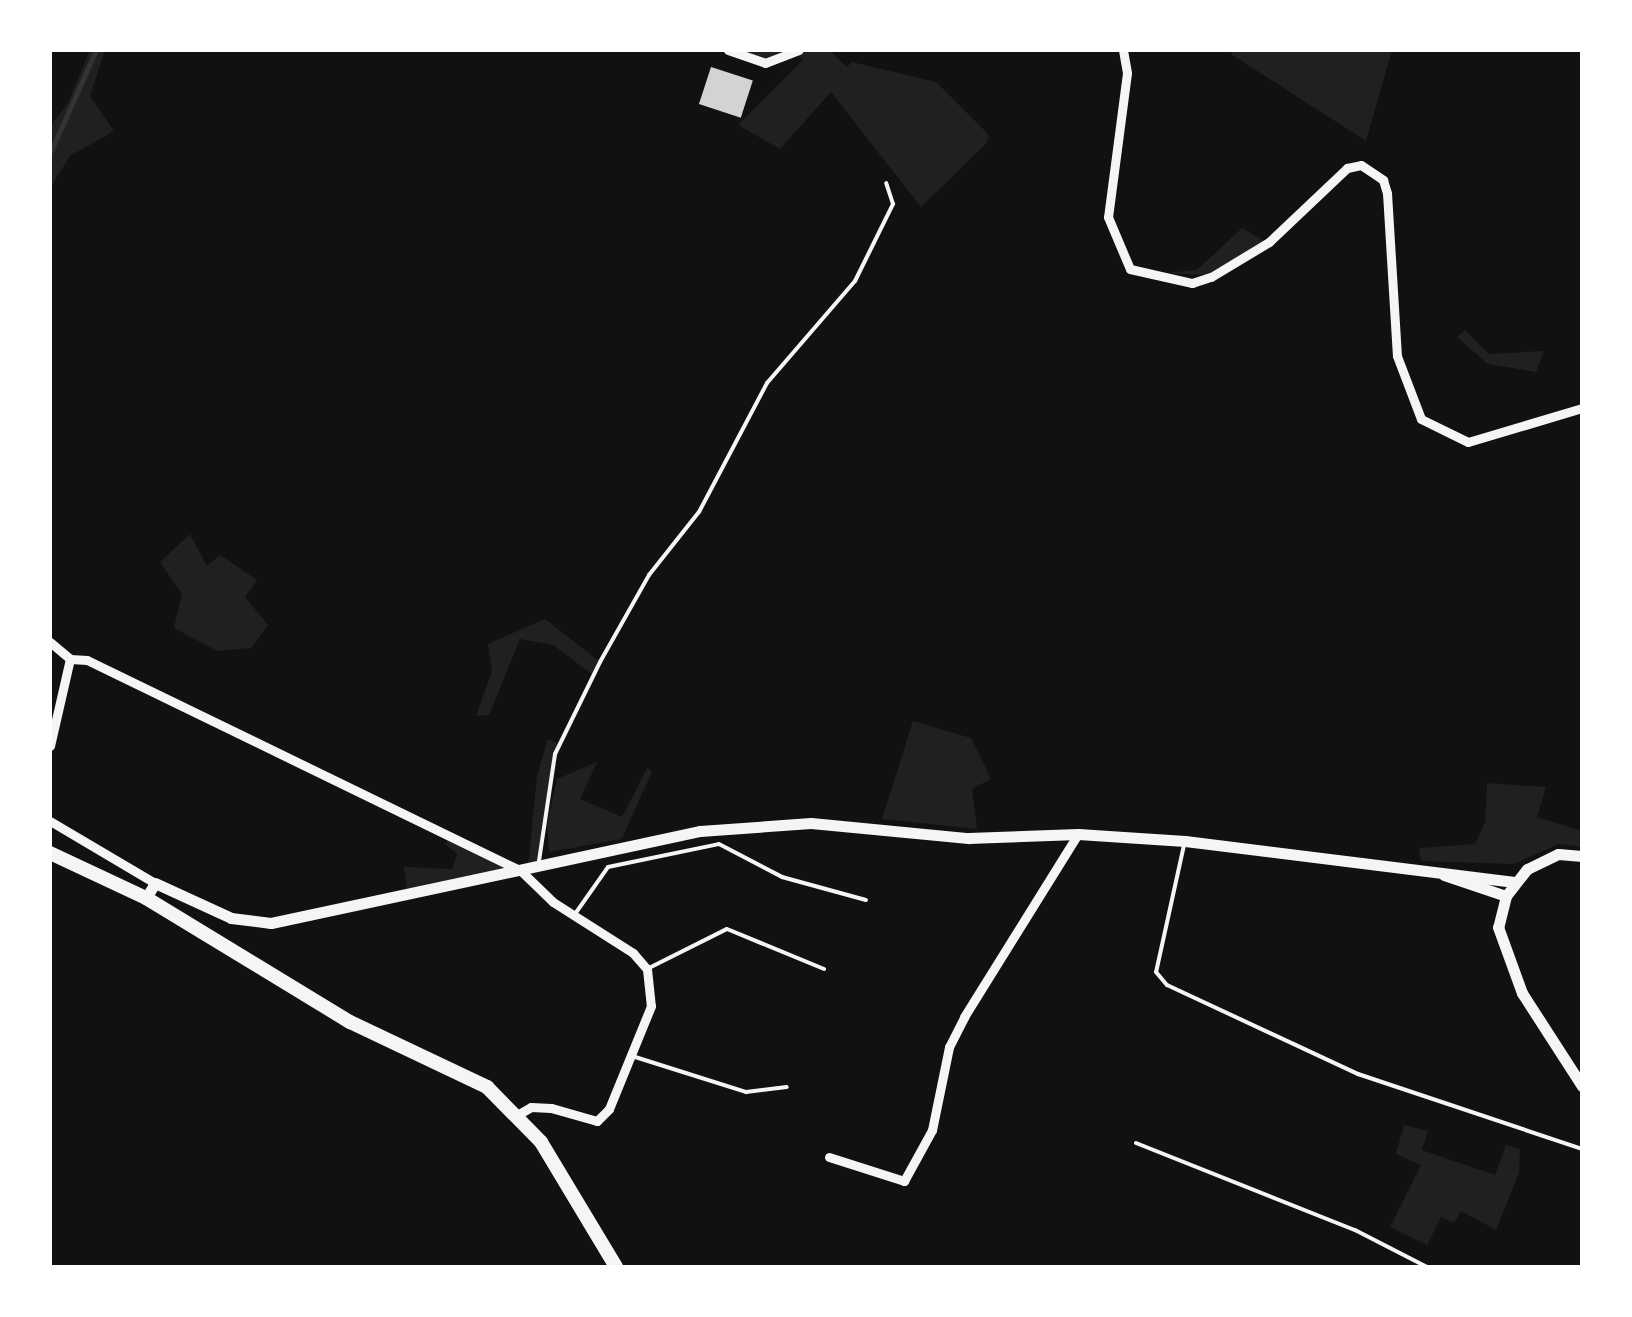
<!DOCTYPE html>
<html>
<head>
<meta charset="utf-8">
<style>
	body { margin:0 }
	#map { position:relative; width:1632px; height:1317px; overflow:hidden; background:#111; font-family:"Roboto Condensed",sans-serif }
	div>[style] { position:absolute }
	.green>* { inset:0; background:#202020 }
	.stream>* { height:5px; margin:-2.5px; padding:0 2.5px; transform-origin:2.5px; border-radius:2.5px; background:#333 }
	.building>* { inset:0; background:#d3d3d3; transform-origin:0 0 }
	.service>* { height:4px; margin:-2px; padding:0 2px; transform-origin:2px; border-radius:2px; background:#f5f5f5 }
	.minor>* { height:9px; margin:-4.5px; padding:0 4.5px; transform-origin:4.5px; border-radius:4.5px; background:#f5f5f5 }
	.tertiary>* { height:11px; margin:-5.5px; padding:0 5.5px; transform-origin:5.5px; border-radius:5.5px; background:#f5f5f5 }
	.primary>* { height:14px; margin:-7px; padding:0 7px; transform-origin:7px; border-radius:7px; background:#f5f5f5 }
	span { translate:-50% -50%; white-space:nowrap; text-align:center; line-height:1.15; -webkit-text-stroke:8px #fff; paint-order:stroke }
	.frame { position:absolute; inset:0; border:52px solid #fff; pointer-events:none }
</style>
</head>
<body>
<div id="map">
	<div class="green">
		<i style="clip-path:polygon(90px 50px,105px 50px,90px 96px,114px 131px,70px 156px,50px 188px,50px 126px,68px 103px)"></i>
		<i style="clip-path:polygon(743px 50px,829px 50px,847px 67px,852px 62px,936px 82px,989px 135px,986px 144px,921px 207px,831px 92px,780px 149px,738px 125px,803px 60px,794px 53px,746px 62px,734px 55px)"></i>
		<i style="clip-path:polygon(1233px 50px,1392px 50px,1366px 141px,1231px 54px)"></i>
		<i style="clip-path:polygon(1242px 228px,1266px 242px,1206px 275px,1166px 273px,1197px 270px)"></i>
		<i style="clip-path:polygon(1465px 330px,1489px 354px,1544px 351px,1536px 372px,1488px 364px,1457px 337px)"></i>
		<i style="clip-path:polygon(190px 534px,207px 566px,220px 555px,257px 580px,245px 597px,268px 625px,251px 648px,217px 651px,174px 628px,182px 594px,160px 562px)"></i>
		<i style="clip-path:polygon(545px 619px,600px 662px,593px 675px,553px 645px,520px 639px,489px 715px,476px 716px,492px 671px,488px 644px)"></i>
		<i style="clip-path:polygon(913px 721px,971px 738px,991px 779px,972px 789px,977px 829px,882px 819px)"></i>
		<i style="clip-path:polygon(548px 739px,560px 744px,539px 865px,528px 868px,537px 776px)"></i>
		<i style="clip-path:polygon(597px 762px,580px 799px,622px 817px,647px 768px,652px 771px,622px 839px,549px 852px,547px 825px,557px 779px)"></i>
		<i style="clip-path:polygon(1487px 783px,1546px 787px,1537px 817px,1582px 831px,1582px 847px,1559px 844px,1514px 864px,1421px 861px,1419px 848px,1475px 844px,1485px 822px)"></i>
		<i style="clip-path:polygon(451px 836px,520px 870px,408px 895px,404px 867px,452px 869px,457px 854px,445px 844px)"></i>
		<i style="clip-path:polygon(1404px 1125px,1428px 1131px,1422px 1150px,1495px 1175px,1506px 1145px,1520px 1149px,1519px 1173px,1496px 1230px,1461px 1211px,1454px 1223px,1441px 1217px,1427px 1245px,1390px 1227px,1421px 1165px,1396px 1154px)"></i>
	</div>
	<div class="stream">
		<i style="left:50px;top:153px;width:113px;rotate:-65.9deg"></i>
	</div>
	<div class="building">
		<i style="left:711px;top:67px;width:44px;height:39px;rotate:18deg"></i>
	</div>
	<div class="service">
		<i style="left:1184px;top:845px;width:130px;rotate:102.4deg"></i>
		<i style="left:1156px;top:972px;width:17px;rotate:50deg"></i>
		<i style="left:1167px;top:985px;width:211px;rotate:25deg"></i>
		<i style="left:1358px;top:1074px;width:236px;rotate:18.5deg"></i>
		<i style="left:539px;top:861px;width:108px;rotate:-81.5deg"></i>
		<i style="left:555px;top:754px;width:102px;rotate:-63.9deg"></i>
		<i style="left:600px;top:662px;width:100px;rotate:-60.6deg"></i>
		<i style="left:649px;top:575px;width:80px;rotate:-51.6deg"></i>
		<i style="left:699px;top:512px;width:146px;rotate:-62.2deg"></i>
		<i style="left:767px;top:383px;width:135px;rotate:-49.2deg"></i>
		<i style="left:855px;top:281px;width:86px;rotate:-63.7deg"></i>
		<i style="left:893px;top:204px;width:22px;rotate:-108deg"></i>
		<i style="left:575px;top:914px;width:57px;rotate:-54.9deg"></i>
		<i style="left:608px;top:867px;width:113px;rotate:-11.7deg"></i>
		<i style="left:719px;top:844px;width:71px;rotate:27.6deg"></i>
		<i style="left:782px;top:877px;width:87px;rotate:15.3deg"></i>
		<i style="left:647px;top:969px;width:89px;rotate:-26.6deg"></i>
		<i style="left:727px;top:929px;width:105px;rotate:22.4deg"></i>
		<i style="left:632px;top:1056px;width:120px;rotate:17.5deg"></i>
		<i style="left:746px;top:1092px;width:41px;rotate:-7deg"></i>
		<i style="left:1136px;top:1143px;width:236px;rotate:21.7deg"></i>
		<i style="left:1355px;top:1230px;width:81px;rotate:27.2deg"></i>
	</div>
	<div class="minor">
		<i style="left:728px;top:50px;width:39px;rotate:19deg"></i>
		<i style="left:765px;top:63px;width:36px;rotate:-21deg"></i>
		<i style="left:1123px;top:50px;width:23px;rotate:80deg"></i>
		<i style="left:1127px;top:73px;width:145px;rotate:97.5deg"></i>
		<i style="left:1108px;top:217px;width:56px;rotate:67.1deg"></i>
		<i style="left:1130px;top:269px;width:64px;rotate:12.7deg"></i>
		<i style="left:1192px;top:283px;width:20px;rotate:-18deg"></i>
		<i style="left:1211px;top:277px;width:68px;rotate:-31.1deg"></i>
		<i style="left:1269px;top:242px;width:108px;rotate:-43.5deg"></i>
		<i style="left:1347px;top:168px;width:14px;rotate:-12deg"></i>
		<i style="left:1361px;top:165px;width:27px;rotate:34deg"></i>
		<i style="left:1383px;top:180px;width:14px;rotate:73deg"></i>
		<i style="left:1387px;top:193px;width:163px;rotate:86.5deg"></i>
		<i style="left:1397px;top:356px;width:67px;rotate:69.1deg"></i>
		<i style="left:1421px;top:419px;width:52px;rotate:26.1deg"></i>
		<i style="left:1468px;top:442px;width:119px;rotate:-16.6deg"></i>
		<i style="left:50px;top:642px;width:26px;rotate:40deg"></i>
		<i style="left:70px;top:659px;width:17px;rotate:3deg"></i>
		<i style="left:87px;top:660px;width:481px;rotate:25.9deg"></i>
		<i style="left:520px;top:870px;width:46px;rotate:44.1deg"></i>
		<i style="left:553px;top:902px;width:95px;rotate:32.5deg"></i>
		<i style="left:633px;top:953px;width:21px;rotate:49deg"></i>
		<i style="left:647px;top:969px;width:37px;rotate:84deg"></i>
		<i style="left:651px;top:1006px;width:111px;rotate:112.2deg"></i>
		<i style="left:609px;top:1109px;width:17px;rotate:135deg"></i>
		<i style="left:597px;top:1121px;width:48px;rotate:-164.2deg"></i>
		<i style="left:551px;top:1108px;width:20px;rotate:-177deg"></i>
		<i style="left:531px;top:1107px;width:14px;rotate:150deg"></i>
		<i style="left:50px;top:746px;width:89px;rotate:-77.1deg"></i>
		<i style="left:50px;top:821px;width:122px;rotate:30.6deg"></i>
		<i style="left:829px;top:1157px;width:79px;rotate:17.7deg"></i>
		<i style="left:904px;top:1181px;width:58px;rotate:-61.2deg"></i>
		<i style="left:932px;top:1130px;width:85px;rotate:-78.4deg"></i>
		<i style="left:949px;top:1047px;width:34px;rotate:-63deg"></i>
		<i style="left:964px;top:1017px;width:216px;rotate:-58.1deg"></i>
	</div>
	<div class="tertiary">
		<i style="left:1582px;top:856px;width:24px;rotate:-175deg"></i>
		<i style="left:1558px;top:854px;width:34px;rotate:154deg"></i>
		<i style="left:1527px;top:869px;width:34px;rotate:128deg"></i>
		<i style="left:1506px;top:896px;width:32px;rotate:104deg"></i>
		<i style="left:1498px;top:927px;width:70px;rotate:70deg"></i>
		<i style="left:1522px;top:993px;width:111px;rotate:57.2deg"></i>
		<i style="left:1444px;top:875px;width:65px;rotate:18.7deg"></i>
		<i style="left:146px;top:898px;width:17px;rotate:-59deg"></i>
		<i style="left:155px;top:883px;width:84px;rotate:24.7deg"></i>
		<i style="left:231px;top:918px;width:40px;rotate:7.1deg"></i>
		<i style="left:271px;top:923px;width:439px;rotate:-12.1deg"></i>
		<i style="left:700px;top:831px;width:111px;rotate:-4.1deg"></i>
		<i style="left:811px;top:823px;width:158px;rotate:5.5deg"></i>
		<i style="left:968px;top:838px;width:110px;rotate:-2.1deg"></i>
		<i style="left:1078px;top:834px;width:107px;rotate:3.7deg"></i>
		<i style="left:1185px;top:841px;width:332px;rotate:7.1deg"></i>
	</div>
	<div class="primary">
		<i style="left:50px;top:853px;width:106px;rotate:25.1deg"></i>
		<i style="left:146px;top:898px;width:239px;rotate:31.3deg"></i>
		<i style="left:350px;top:1022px;width:152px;rotate:25.4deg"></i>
		<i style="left:487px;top:1087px;width:77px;rotate:45.5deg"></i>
		<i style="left:541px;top:1142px;width:146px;rotate:59deg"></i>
	</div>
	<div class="frame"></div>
</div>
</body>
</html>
